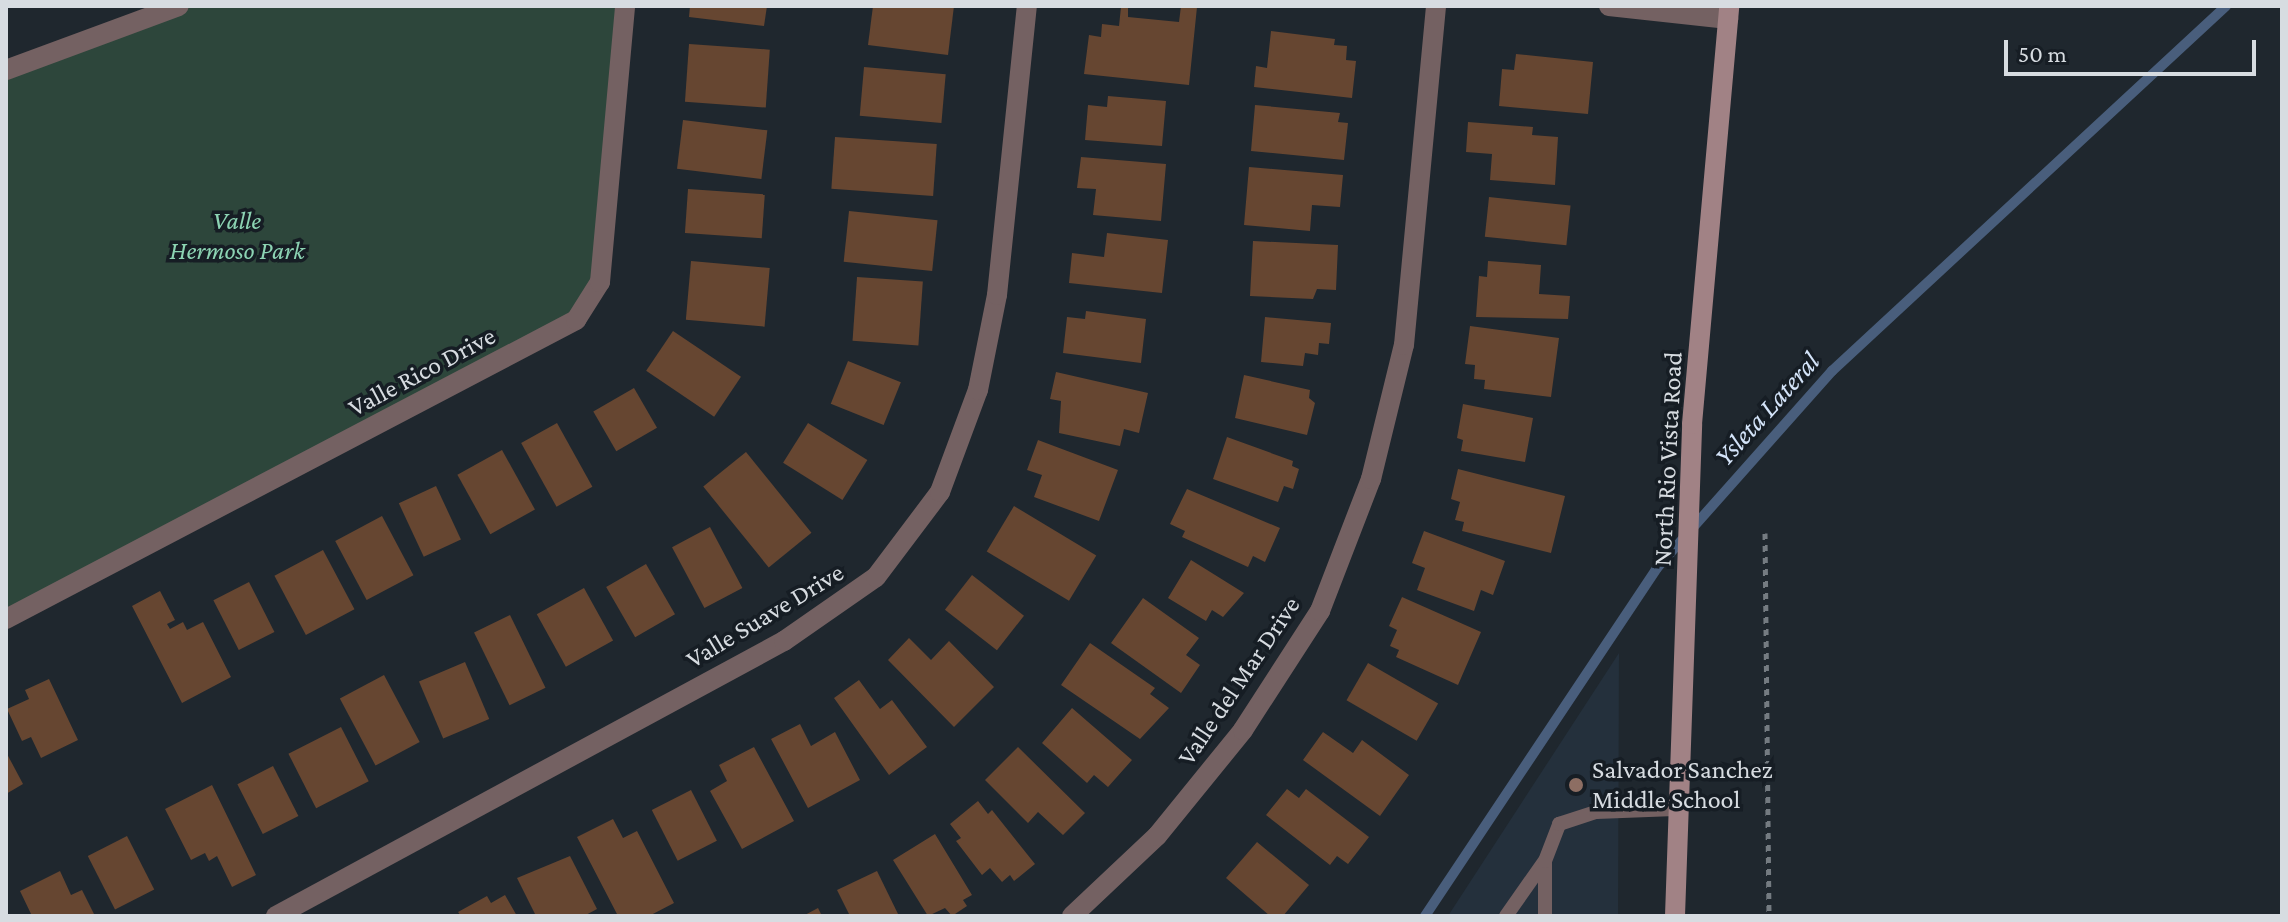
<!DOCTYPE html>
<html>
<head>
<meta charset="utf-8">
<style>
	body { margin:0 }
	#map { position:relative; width:2288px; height:922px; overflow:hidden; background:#1f272e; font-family:"Crimson Pro",serif }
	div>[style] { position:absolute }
	.built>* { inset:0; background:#24303c }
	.green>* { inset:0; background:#2d463b }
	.stream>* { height:10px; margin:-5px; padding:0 5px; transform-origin:5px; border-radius:5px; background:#495e7c }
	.building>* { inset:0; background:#664631; transform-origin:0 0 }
	.path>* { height:5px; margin-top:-2.5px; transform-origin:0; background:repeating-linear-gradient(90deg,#747b81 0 6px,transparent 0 12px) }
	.lane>* { height:14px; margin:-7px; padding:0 7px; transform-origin:7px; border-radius:7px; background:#746162 }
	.street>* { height:20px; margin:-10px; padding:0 10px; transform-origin:10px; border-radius:10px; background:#746162 }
	.secondary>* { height:20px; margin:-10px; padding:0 10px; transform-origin:10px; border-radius:10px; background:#a18285 }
	.dots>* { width:22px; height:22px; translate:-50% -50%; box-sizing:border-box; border:4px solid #161d24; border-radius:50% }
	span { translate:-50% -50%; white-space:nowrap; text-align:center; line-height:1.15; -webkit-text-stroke:7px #161d24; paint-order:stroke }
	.park-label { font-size:26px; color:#8cd3b3; font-style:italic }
	.street-label { font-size:26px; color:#d7dce1 }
	.poi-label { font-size:26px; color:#d7dce1 }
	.left { translate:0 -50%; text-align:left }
	.water-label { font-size:28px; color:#d4e4f9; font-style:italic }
	.frame { position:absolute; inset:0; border:8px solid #d7dce1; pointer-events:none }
	.scale { position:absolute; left:2004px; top:40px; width:252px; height:36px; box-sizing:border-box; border:4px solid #d7dce1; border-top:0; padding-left:10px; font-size:24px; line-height:28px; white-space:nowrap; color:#d7dce1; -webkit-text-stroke:6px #161d24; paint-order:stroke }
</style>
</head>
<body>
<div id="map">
	<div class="built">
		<i style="clip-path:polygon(1619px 653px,1618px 916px,1448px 916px)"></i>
	</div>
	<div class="green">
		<i style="clip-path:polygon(179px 6px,625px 6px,600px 282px,576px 320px,6px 619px,6px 70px)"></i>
	</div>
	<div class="stream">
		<i style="left:1425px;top:916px;width:418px;rotate:-56.3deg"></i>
		<i style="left:1657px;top:568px;width:264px;rotate:-48.4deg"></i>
		<i style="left:1832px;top:371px;width:537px;rotate:-42.81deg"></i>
	</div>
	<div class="building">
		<i style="clip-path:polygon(690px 6px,767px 6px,764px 26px,689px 17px)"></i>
		<i style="clip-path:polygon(873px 6px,954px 6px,948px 55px,868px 45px)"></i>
		<i style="clip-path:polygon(1181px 6px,1197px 7px,1189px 85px,1084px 74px,1089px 35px,1101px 37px,1102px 24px,1119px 26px,1121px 7px,1128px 8px,1128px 17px,1179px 22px)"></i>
		<i style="clip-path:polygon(1271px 31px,1335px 39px,1334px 45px,1347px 46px,1346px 60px,1356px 61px,1352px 98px,1254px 87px,1256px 66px,1267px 68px)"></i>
		<i style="left:689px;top:44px;width:81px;height:58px;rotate:4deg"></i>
		<i style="clip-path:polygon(1516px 54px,1593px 62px,1588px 114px,1499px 106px,1502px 69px,1514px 70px)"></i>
		<i style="left:864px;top:67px;width:82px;height:49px;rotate:5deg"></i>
		<i style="clip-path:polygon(1108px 96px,1166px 101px,1162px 146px,1085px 140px,1088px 105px,1107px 107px)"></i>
		<i style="clip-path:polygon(1255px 105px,1340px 113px,1338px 122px,1348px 123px,1344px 160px,1251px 151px)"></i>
		<i style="left:683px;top:120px;width:85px;height:49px;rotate:7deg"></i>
		<i style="clip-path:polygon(1468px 122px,1533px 127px,1532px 135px,1558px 137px,1555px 185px,1490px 180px,1492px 154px,1466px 152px)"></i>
		<i style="left:835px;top:137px;width:102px;height:52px;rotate:4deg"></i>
		<i style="clip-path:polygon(1081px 157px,1166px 164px,1161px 221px,1093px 215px,1096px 189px,1077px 188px)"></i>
		<i style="clip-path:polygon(1249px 167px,1343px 175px,1340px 207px,1312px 205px,1310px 231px,1244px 225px)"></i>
		<i style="left:688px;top:189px;width:77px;height:44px;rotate:4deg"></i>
		<i style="left:1489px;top:197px;width:82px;height:40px;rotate:6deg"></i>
		<i style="left:849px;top:211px;width:89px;height:51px;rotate:6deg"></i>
		<i style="clip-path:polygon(1107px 233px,1168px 240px,1162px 293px,1069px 283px,1072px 253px,1104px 257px)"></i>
		<i style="clip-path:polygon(1253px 241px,1338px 245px,1336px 290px,1317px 289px,1313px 299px,1250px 296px)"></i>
		<i style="left:691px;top:261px;width:79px;height:59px;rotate:5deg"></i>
		<i style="clip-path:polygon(1488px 261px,1541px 265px,1539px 294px,1570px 296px,1568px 319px,1476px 317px,1479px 276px,1487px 277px)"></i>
		<i style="left:857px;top:277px;width:66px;height:64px;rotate:4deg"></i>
		<i style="clip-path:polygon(1086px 311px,1146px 319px,1141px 363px,1063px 353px,1067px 317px,1085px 319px)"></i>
		<i style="clip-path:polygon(1265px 317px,1331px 323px,1329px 344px,1319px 343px,1318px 355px,1305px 353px,1303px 366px,1261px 362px)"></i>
		<i style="clip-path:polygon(1470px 326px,1559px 338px,1551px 397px,1484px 389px,1485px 380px,1474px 379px,1475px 365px,1465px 364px)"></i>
		<i style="left:673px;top:331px;width:82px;height:48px;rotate:34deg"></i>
		<i style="left:848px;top:361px;width:57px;height:46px;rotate:22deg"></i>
		<i style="clip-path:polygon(1056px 372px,1148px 393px,1139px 433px,1124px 429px,1120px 446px,1059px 433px,1061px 401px,1050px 399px)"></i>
		<i style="clip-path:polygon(1244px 375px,1310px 390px,1309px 398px,1315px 403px,1307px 435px,1235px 418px)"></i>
		<i style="left:634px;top:388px;width:46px;height:47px;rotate:60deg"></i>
		<i style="clip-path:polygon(1463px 404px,1533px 418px,1525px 462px,1461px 451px,1463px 440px,1457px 438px)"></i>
		<i style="left:557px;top:423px;width:73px;height:41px;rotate:61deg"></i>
		<i style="left:808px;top:423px;width:70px;height:47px;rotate:32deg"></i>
		<i style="clip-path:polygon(1227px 437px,1293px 461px,1292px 466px,1299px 469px,1293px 489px,1284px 486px,1278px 502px,1213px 479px)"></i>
		<i style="clip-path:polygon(1038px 440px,1118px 470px,1099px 521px,1034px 497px,1042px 475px,1027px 470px)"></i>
		<i style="left:502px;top:450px;width:68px;height:51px;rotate:61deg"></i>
		<i style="left:746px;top:452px;width:104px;height:55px;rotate:51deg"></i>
		<i style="clip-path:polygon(1458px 469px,1565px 496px,1551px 553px,1462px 531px,1464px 522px,1455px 520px,1460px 502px,1451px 499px)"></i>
		<i style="left:436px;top:486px;width:59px;height:41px;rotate:65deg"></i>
		<i style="clip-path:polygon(1187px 489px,1280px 528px,1265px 562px,1253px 556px,1248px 567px,1182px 537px,1185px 531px,1170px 524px)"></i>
		<i style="left:1014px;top:506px;width:96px;height:53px;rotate:31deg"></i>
		<i style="left:382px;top:516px;width:67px;height:53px;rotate:62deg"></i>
		<i style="left:710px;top:527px;width:69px;height:43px;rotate:62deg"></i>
		<i style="clip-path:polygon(1424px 531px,1505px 561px,1493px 595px,1481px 590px,1474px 611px,1417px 590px,1425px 568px,1412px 563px)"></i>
		<i style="left:323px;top:550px;width:67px;height:55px;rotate:62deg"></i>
		<i style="clip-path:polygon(1191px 560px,1244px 593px,1223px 617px,1212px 610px,1206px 621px,1168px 598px)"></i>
		<i style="left:646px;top:564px;width:58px;height:46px;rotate:60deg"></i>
		<i style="left:972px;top:575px;width:66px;height:44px;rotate:38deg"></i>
		<i style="left:249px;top:582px;width:56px;height:40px;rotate:63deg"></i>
		<i style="left:584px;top:588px;width:60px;height:54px;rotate:61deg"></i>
		<i style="clip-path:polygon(160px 591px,175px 620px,167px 624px,170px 629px,183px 622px,187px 630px,203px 622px,231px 677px,182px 703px,132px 606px)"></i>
		<i style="clip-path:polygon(1402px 597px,1481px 632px,1458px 685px,1396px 657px,1399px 650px,1390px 646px,1397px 630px,1389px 626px)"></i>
		<i style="clip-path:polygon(1143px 598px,1199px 638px,1186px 655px,1200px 665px,1181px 693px,1111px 643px)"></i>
		<i style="left:510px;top:615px;width:81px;height:40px;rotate:64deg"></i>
		<i style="clip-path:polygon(909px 638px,931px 660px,949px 641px,994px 687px,954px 727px,888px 660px)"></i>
		<i style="clip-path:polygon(1090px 643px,1155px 688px,1150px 694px,1169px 708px,1140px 739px,1061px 685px)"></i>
		<i style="left:465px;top:662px;width:62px;height:50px;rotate:67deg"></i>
		<i style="left:1368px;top:663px;width:81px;height:43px;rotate:30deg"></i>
		<i style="left:384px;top:675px;width:76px;height:50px;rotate:62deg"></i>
		<i style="clip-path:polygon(49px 679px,78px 740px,41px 758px,31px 737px,22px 741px,7px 709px,29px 699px,25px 690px)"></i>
		<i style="clip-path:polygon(859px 680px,880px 709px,892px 700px,927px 747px,889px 775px,834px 698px)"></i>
		<i style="clip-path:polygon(1072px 708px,1132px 760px,1108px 787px,1094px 775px,1087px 783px,1042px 743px)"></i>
		<i style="clip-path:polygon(800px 724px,811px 746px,835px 732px,860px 780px,808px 808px,771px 739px)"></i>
		<i style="left:341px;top:727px;width:61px;height:59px;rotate:63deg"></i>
		<i style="clip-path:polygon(1323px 732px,1353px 753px,1362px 740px,1409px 775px,1380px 816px,1303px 760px)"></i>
		<i style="clip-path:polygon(754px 747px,794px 821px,742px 849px,710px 791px,727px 781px,719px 765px)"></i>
		<i style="clip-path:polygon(1018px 747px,1085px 813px,1063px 835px,1038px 812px,1028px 823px,985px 780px)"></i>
		<i style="clip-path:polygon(6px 752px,23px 784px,6px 794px)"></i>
		<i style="left:273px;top:766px;width:56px;height:40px;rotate:63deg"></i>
		<i style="clip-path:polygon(212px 785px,256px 875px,232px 887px,217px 856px,209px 861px,205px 853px,191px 860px,165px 809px)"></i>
		<i style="clip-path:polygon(1287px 789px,1299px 798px,1306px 789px,1369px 837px,1348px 864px,1337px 856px,1330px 865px,1266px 815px)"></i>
		<i style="left:691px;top:790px;width:57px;height:44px;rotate:63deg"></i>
		<i style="clip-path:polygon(978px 801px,988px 814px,992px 810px,1035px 864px,1014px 881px,1010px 875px,1002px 882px,990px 868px,982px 875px,956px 841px,961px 838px,950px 824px)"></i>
		<i style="clip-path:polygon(613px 819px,623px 838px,637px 831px,674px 903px,649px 916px,618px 916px,577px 837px)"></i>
		<i style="clip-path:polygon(935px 834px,972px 895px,963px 900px,967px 906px,952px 916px,945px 908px,928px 916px,893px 860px)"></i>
		<i style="left:127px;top:836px;width:60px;height:44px;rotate:63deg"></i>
		<i style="clip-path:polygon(1257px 842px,1309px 885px,1283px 916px,1270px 916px,1226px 878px)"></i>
		<i style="clip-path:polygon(570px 856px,597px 909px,584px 916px,536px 916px,517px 878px)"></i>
		<i style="clip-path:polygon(60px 871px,71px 895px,82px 890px,95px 916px,32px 916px,20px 891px)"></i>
		<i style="clip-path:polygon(877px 871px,899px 916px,850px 916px,837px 890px)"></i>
		<i style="clip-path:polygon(505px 895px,517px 916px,461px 916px,458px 912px,487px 896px,491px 903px)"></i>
		<i style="clip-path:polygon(818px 908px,822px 916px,803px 916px)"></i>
	</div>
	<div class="path">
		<i style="left:1765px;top:533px;width:383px;rotate:89.4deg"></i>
	</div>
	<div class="lane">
		<i style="left:1506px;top:916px;width:66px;rotate:-54.9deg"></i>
		<i style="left:1545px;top:916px;width:55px;rotate:-90deg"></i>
		<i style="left:1545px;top:861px;width:40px;rotate:-69deg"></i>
		<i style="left:1559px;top:824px;width:39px;rotate:-18deg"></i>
		<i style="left:1596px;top:812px;width:79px;rotate:-2.2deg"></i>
	</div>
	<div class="street">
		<i style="left:1609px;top:6px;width:120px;rotate:6.2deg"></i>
		<i style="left:6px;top:70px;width:184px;rotate:-20.3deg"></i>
		<i style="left:6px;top:619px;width:644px;rotate:-27.68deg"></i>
		<i style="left:576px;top:320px;width:45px;rotate:-57.7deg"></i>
		<i style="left:600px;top:282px;width:277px;rotate:-84.8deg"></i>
		<i style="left:276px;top:916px;width:578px;rotate:-28.43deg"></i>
		<i style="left:784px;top:641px;width:112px;rotate:-34.8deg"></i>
		<i style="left:876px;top:577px;width:106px;rotate:-53deg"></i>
		<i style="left:940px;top:492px;width:109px;rotate:-69.6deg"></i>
		<i style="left:978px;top:390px;width:97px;rotate:-78.7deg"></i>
		<i style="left:997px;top:295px;width:291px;rotate:-84.1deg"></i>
		<i style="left:1072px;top:916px;width:117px;rotate:-43.3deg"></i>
		<i style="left:1157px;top:836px;width:136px;rotate:-50.9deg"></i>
		<i style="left:1243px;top:730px;width:142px;rotate:-57.1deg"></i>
		<i style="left:1320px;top:611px;width:142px;rotate:-68.9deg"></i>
		<i style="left:1371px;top:479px;width:138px;rotate:-76.2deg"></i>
		<i style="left:1404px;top:345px;width:341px;rotate:-84.6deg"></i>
	</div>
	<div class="secondary">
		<i style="left:1675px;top:916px;width:492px;rotate:-88deg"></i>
		<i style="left:1692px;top:424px;width:420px;rotate:-84.9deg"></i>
	</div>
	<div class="dots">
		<i style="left:1576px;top:785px;background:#8d6e63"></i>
	</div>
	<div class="park-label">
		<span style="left:237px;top:236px">Valle<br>Hermoso Park</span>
	</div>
	<div class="street-label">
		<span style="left:422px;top:372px;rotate:-28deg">Valle Rico Drive</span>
		<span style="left:1668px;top:459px;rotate:-87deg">North Rio Vista Road</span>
		<span style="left:765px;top:616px;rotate:-31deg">Valle Suave Drive</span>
		<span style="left:1239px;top:681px;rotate:-56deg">Valle del Mar Drive</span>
	</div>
	<div class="poi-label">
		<span class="left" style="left:1592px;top:785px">Salvador Sanchez<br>Middle School</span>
	</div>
	<div class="water-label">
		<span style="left:1767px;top:409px;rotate:-48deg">Ysleta Lateral</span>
	</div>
	<div class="frame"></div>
	<div class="scale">50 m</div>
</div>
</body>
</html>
